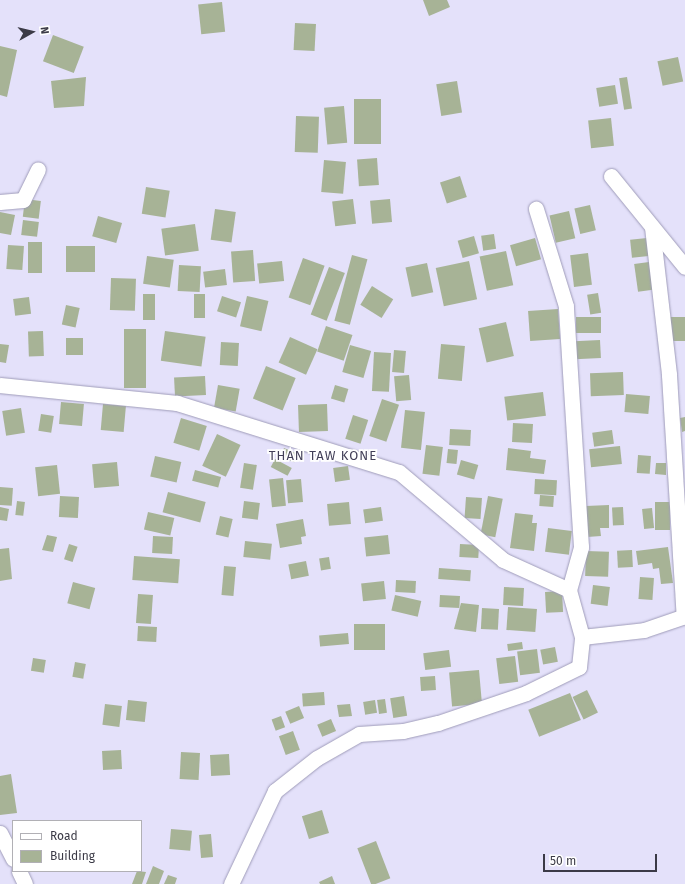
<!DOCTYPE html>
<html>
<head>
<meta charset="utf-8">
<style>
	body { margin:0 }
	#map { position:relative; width:685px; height:884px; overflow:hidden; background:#e4e1fa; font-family:"Fira Sans",sans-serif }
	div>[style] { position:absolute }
	.building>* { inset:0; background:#a7b396; transform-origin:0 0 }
	.roads { filter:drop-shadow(0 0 1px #9f9cb9) drop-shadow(0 0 1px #9f9cb9) }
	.street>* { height:15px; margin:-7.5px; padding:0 7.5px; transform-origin:7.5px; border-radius:7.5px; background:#fff }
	span { translate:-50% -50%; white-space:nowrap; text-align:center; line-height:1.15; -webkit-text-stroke:3.5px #fff; paint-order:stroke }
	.quarter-label { font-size:13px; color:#423f58; letter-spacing:1px }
	.legend { position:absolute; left:12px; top:820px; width:130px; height:52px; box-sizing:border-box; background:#fff; border:1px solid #b1b0b5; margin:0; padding:5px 7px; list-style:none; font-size:12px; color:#3b3a46 }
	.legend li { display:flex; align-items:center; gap:8px; height:20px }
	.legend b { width:20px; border:1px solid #b1b0b5 }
	.north { position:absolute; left:12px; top:12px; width:40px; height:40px; -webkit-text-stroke:3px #fff; paint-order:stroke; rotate:82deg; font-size:11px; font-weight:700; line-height:16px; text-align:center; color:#3b3a46 }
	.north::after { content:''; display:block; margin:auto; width:14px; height:18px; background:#3b3a46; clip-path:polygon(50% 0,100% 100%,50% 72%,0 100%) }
	.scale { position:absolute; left:543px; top:854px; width:114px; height:18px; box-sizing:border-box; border:2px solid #3b3a46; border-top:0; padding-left:5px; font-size:12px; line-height:14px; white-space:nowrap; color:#3b3a46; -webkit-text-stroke:3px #fff; paint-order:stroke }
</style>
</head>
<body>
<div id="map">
	<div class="building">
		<i style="clip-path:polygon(423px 0,447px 0,450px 7px,429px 16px)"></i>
		<i style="left:222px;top:2px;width:30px;height:24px;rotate:84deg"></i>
		<i style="left:295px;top:23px;width:21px;height:27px;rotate:3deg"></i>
		<i style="left:53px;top:35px;width:33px;height:28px;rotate:21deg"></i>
		<i style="clip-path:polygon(0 46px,17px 50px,7px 97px,0 95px)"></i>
		<i style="left:678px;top:57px;width:25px;height:21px;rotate:78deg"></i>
		<i style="clip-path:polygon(86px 77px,84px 106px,54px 108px,51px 81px)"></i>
		<i style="left:627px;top:77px;width:32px;height:8px;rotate:81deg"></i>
		<i style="left:457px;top:81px;width:32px;height:21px;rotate:81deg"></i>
		<i style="left:615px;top:85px;width:19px;height:19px;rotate:81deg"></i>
		<i style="left:354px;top:99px;width:27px;height:45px"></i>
		<i style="left:344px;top:106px;width:37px;height:20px;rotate:85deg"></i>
		<i style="left:296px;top:116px;width:23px;height:36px;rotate:2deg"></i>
		<i style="left:611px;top:118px;width:28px;height:23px;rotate:84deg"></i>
		<i style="left:377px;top:158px;width:27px;height:20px;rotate:86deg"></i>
		<i style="left:324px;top:160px;width:22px;height:32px;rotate:5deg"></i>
		<i style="left:460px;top:176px;width:22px;height:21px;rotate:72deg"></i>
		<i style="left:146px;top:187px;width:24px;height:27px;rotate:9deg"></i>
		<i style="left:25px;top:199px;width:16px;height:18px;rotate:7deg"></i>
		<i style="left:353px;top:199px;width:25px;height:21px;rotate:83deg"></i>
		<i style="left:390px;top:199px;width:23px;height:20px;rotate:85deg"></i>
		<i style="left:590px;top:205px;width:26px;height:16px;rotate:77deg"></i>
		<i style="left:215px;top:209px;width:21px;height:31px;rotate:8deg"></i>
		<i style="left:569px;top:211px;width:28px;height:20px;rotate:77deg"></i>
		<i style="clip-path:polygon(0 212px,15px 215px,11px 235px,0 233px)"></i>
		<i style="left:98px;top:216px;width:25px;height:21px;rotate:16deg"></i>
		<i style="left:23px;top:220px;width:16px;height:15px;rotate:7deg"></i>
		<i style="left:195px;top:224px;width:27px;height:34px;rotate:82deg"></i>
		<i style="left:494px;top:234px;width:15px;height:13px;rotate:82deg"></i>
		<i style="left:474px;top:236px;width:18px;height:17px;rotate:74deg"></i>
		<i style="left:535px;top:238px;width:22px;height:26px;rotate:74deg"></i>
		<i style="left:647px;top:238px;width:18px;height:17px;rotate:84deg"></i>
		<i style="left:28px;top:242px;width:14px;height:31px"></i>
		<i style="left:8px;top:245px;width:16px;height:24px;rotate:4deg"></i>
		<i style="left:66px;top:246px;width:29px;height:26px"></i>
		<i style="left:253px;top:250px;width:31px;height:22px;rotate:86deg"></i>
		<i style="left:506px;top:251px;width:35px;height:27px;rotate:78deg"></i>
		<i style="left:588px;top:253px;width:32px;height:18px;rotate:83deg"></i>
		<i style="left:352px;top:255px;width:16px;height:68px;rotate:15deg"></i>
		<i style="left:147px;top:256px;width:27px;height:28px;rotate:8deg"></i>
		<i style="left:303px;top:258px;width:23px;height:42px;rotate:20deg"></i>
		<i style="left:282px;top:261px;width:20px;height:25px;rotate:84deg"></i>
		<i style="left:469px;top:261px;width:39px;height:34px;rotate:78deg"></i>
		<i style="left:649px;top:262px;width:28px;height:15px;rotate:82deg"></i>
		<i style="left:427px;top:263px;width:30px;height:22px;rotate:78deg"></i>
		<i style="left:179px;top:265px;width:22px;height:26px;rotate:3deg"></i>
		<i style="left:329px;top:267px;width:17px;height:51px;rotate:21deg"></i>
		<i style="left:225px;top:269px;width:16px;height:22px;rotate:83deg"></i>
		<i style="left:111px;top:278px;width:25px;height:32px;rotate:2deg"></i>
		<i style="left:372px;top:286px;width:25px;height:22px;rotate:32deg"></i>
		<i style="left:598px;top:293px;width:20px;height:11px;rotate:81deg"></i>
		<i style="left:143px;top:294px;width:12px;height:26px"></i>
		<i style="left:194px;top:294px;width:11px;height:24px"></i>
		<i style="left:222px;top:296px;width:20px;height:16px;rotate:18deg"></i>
		<i style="left:247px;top:296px;width:22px;height:31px;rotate:13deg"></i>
		<i style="left:29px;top:297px;width:17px;height:16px;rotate:83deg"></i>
		<i style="left:66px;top:305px;width:14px;height:20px;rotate:12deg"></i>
		<i style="left:558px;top:309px;width:30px;height:30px;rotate:86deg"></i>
		<i style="left:576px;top:317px;width:25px;height:16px"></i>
		<i style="left:685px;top:317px;width:24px;height:17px;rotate:90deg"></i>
		<i style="left:506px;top:322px;width:35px;height:28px;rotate:77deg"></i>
		<i style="left:326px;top:326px;width:28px;height:27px;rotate:19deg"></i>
		<i style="left:124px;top:329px;width:22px;height:59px"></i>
		<i style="left:43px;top:331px;width:25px;height:15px;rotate:88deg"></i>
		<i style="left:165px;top:331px;width:41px;height:30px;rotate:8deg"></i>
		<i style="left:290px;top:337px;width:30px;height:28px;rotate:24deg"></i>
		<i style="left:66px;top:338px;width:17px;height:17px"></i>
		<i style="left:600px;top:340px;width:18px;height:26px;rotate:87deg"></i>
		<i style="left:221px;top:342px;width:18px;height:23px;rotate:3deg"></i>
		<i style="clip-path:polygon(0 344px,9px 345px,6px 363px,0 362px)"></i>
		<i style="left:441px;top:344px;width:24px;height:35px;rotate:5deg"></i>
		<i style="left:350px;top:345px;width:22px;height:28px;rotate:16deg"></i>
		<i style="left:394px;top:350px;width:12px;height:22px;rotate:5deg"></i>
		<i style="left:374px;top:352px;width:17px;height:39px;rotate:3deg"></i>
		<i style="left:266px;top:366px;width:32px;height:35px;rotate:22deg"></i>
		<i style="left:623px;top:372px;width:23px;height:33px;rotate:88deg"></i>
		<i style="left:409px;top:375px;width:25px;height:15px;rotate:85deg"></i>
		<i style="left:205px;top:376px;width:19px;height:31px;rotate:87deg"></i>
		<i style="left:218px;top:385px;width:22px;height:23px;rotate:10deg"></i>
		<i style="left:335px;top:385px;width:14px;height:14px;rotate:17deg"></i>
		<i style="left:543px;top:392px;width:24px;height:39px;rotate:83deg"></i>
		<i style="left:626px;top:394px;width:24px;height:18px;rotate:5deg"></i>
		<i style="left:382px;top:399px;width:18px;height:39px;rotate:19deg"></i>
		<i style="left:61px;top:402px;width:23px;height:22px;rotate:5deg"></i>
		<i style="left:103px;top:404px;width:23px;height:26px;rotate:5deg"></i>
		<i style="left:327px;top:404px;width:27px;height:29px;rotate:88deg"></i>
		<i style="left:21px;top:408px;width:25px;height:19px;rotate:81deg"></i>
		<i style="left:405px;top:410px;width:20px;height:38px;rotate:6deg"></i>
		<i style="left:41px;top:414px;width:13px;height:17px;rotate:9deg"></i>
		<i style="left:353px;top:415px;width:16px;height:25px;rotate:18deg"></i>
		<i style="clip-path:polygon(685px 417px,685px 431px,682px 432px,680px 418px)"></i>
		<i style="left:181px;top:418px;width:27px;height:26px;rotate:17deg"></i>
		<i style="left:513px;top:423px;width:20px;height:19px;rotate:3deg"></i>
		<i style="left:450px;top:429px;width:21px;height:16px;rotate:3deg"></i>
		<i style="left:612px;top:430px;width:14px;height:20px;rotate:82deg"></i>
		<i style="left:217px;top:434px;width:26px;height:35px;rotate:25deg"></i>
		<i style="left:426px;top:445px;width:17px;height:29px;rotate:7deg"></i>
		<i style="left:620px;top:446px;width:18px;height:31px;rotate:84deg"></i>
		<i style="left:284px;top:448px;width:15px;height:9px;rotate:23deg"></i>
		<i style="clip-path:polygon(508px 448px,531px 451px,530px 458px,546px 460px,544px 474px,506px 470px)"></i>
		<i style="left:448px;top:449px;width:10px;height:14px;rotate:6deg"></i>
		<i style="left:638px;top:455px;width:13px;height:18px;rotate:4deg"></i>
		<i style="left:155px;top:456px;width:27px;height:21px;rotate:13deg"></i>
		<i style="left:275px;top:459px;width:19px;height:9px;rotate:28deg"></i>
		<i style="left:461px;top:460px;width:18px;height:15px;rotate:16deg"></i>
		<i style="left:117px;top:462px;width:24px;height:25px;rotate:85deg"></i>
		<i style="left:244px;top:463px;width:13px;height:25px;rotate:9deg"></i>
		<i style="clip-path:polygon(656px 463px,666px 463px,666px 475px,655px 474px)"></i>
		<i style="left:57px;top:465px;width:29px;height:22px;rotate:84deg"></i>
		<i style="left:348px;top:466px;width:14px;height:15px;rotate:82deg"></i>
		<i style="left:195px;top:470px;width:27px;height:11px;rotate:15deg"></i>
		<i style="left:283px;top:478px;width:28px;height:14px;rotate:84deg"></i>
		<i style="left:301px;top:479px;width:23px;height:15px;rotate:85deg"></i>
		<i style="left:535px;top:479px;width:22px;height:15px;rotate:3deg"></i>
		<i style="left:0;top:487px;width:13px;height:18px;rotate:4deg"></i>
		<i style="left:168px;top:492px;width:39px;height:21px;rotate:15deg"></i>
		<i style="left:540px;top:495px;width:14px;height:11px;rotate:4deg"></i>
		<i style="left:60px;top:496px;width:19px;height:21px;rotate:3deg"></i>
		<i style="left:488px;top:496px;width:15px;height:39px;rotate:11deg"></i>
		<i style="left:466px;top:497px;width:16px;height:21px;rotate:4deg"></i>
		<i style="left:17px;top:501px;width:8px;height:14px;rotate:7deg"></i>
		<i style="left:244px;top:501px;width:16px;height:17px;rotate:7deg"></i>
		<i style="left:349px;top:502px;width:22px;height:22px;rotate:85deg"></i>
		<i style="left:655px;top:502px;width:15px;height:28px"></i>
		<i style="clip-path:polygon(609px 505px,609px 528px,600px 528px,601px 536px,587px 537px,586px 506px)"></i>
		<i style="clip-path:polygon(0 507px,9px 509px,7px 521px,0 520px)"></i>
		<i style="left:381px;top:507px;width:14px;height:18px;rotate:82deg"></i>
		<i style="left:623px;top:507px;width:18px;height:11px;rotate:87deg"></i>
		<i style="left:652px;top:508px;width:20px;height:10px;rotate:84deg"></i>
		<i style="left:148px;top:512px;width:27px;height:18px;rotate:13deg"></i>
		<i style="clip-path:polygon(515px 513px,533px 515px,532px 523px,537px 523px,534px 551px,510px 548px)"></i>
		<i style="left:220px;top:516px;width:13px;height:19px;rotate:13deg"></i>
		<i style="clip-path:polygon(303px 519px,306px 536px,301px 537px,302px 544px,280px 548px,276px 524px)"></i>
		<i style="left:548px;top:528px;width:24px;height:24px;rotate:7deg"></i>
		<i style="clip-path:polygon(47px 535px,57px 537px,53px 552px,42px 550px)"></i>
		<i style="left:388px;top:535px;width:19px;height:24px;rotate:84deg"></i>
		<i style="left:153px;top:536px;width:20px;height:17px;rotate:3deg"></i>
		<i style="left:245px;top:541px;width:27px;height:16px;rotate:6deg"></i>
		<i style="left:69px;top:544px;width:9px;height:16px;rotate:18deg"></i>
		<i style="left:460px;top:544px;width:19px;height:13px;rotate:3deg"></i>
		<i style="clip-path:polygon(668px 547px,673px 583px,661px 584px,659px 568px,653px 569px,652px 563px,638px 565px,636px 551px)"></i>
		<i style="clip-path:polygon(9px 548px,12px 579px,0 581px,0 549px)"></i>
		<i style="left:632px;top:550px;width:17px;height:15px;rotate:87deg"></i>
		<i style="left:586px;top:551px;width:23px;height:25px;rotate:2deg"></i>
		<i style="left:134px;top:556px;width:46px;height:24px;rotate:4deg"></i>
		<i style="left:329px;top:557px;width:12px;height:10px;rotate:81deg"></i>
		<i style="left:306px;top:561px;width:15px;height:18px;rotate:79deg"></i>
		<i style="left:224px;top:566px;width:12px;height:29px;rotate:5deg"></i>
		<i style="left:439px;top:568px;width:32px;height:11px;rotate:4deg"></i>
		<i style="left:640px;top:577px;width:14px;height:22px;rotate:4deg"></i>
		<i style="left:396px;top:580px;width:20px;height:12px;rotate:3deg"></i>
		<i style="left:384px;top:581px;width:18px;height:23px;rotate:84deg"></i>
		<i style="left:73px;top:582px;width:23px;height:22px;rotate:15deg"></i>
		<i style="left:593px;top:585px;width:17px;height:19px;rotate:7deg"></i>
		<i style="left:504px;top:587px;width:20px;height:18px;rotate:3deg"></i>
		<i style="left:562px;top:591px;width:21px;height:17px;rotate:87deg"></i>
		<i style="left:138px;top:594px;width:15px;height:29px;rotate:4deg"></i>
		<i style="left:395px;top:595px;width:27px;height:16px;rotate:13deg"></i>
		<i style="left:440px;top:595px;width:20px;height:12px;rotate:3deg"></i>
		<i style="clip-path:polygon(461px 603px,479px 605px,476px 632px,454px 629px)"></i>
		<i style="left:508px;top:607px;width:29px;height:23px;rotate:4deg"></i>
		<i style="left:482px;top:608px;width:17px;height:21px;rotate:3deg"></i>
		<i style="left:385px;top:624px;width:26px;height:31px;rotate:90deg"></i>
		<i style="left:138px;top:626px;width:19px;height:15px;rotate:3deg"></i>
		<i style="left:348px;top:633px;width:11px;height:29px;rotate:85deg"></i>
		<i style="left:522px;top:642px;width:7px;height:15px;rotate:82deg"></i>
		<i style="left:555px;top:647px;width:15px;height:15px;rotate:79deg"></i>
		<i style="left:537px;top:649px;width:24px;height:20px;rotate:83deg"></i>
		<i style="left:449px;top:650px;width:17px;height:26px;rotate:83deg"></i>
		<i style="left:515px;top:656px;width:26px;height:19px;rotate:83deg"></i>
		<i style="left:33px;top:658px;width:13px;height:13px;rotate:9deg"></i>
		<i style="left:75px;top:662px;width:11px;height:15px;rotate:10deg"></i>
		<i style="left:479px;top:670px;width:34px;height:30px;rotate:85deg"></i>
		<i style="left:435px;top:676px;width:14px;height:15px;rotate:86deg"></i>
		<i style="left:587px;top:690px;width:25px;height:16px;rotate:64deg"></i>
		<i style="left:324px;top:692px;width:13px;height:22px;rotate:86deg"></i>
		<i style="left:570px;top:693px;width:29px;height:45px;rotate:68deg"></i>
		<i style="left:404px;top:696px;width:20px;height:14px;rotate:81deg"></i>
		<i style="left:385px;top:699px;width:14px;height:8px;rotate:82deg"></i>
		<i style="left:128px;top:700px;width:19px;height:20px;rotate:6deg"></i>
		<i style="left:375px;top:700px;width:13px;height:12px;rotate:81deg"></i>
		<i style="left:105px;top:704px;width:17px;height:21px;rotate:7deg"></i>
		<i style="clip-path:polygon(350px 704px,352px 716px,339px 717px,337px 705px)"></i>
		<i style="left:299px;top:706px;width:13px;height:15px;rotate:67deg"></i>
		<i style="left:281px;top:716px;width:12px;height:10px;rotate:70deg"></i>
		<i style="left:331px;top:719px;width:13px;height:15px;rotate:67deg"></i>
		<i style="left:293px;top:731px;width:20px;height:15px;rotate:70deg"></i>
		<i style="left:121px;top:750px;width:19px;height:19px;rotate:87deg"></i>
		<i style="left:181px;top:752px;width:19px;height:27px;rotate:3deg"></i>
		<i style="left:229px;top:754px;width:21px;height:19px;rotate:87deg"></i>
		<i style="clip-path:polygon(11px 774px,17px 813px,0 815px,0 776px)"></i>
		<i style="left:322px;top:810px;width:24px;height:21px;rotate:73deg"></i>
		<i style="left:171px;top:829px;width:21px;height:20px;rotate:5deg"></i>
		<i style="left:211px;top:834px;width:23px;height:12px;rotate:85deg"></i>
		<i style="left:376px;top:841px;width:40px;height:20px;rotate:69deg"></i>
		<i style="clip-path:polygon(153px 866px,164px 871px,159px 884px,146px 884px)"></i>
		<i style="clip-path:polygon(137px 871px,146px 872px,142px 884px,132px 884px)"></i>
		<i style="clip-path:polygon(168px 875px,177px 878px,175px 884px,164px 884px)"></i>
		<i style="clip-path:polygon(332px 876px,335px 884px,320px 884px,319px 882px)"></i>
	</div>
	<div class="roads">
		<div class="street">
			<i style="left:611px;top:176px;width:117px;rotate:50.9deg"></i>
			<i style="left:0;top:202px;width:23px;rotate:-5deg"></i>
			<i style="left:23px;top:200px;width:34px;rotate:-64deg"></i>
			<i style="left:652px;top:227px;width:149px;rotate:83.4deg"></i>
			<i style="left:669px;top:375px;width:242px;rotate:86.5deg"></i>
			<i style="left:0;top:385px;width:178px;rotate:5.8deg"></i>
			<i style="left:177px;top:403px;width:232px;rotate:17.3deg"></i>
			<i style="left:399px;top:472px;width:136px;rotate:40.2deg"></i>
			<i style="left:503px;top:560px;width:72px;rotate:24.4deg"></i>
			<i style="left:582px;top:637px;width:62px;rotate:-6.4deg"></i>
			<i style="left:644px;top:630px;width:43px;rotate:-18.9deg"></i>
			<i style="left:0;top:833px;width:29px;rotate:63deg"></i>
			<i style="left:19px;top:871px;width:14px;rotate:65deg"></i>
			<i style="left:231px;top:884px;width:103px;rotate:-64.7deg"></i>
			<i style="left:275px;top:791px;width:53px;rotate:-38.2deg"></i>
			<i style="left:317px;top:758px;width:48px;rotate:-29.7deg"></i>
			<i style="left:359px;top:734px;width:44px;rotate:-3.9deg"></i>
			<i style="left:403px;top:731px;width:36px;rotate:-13deg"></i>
			<i style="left:438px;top:723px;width:93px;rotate:-18.8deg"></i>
			<i style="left:526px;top:693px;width:59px;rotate:-26.1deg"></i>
			<i style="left:579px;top:667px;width:30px;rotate:-84deg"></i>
			<i style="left:582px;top:637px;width:49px;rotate:-105.5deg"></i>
			<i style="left:569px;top:590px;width:45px;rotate:-74.4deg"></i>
			<i style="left:581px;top:547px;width:241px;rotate:-93.6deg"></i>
			<i style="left:566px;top:306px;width:102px;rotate:-107.2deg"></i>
		</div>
	</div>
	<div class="quarter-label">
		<span style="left:323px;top:456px">THAN TAW KONE</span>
	</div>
	<ul class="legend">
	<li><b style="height:5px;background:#fff"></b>Road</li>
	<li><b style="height:11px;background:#a7b396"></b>Building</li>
	</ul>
	<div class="north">N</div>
	<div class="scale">50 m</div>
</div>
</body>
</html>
